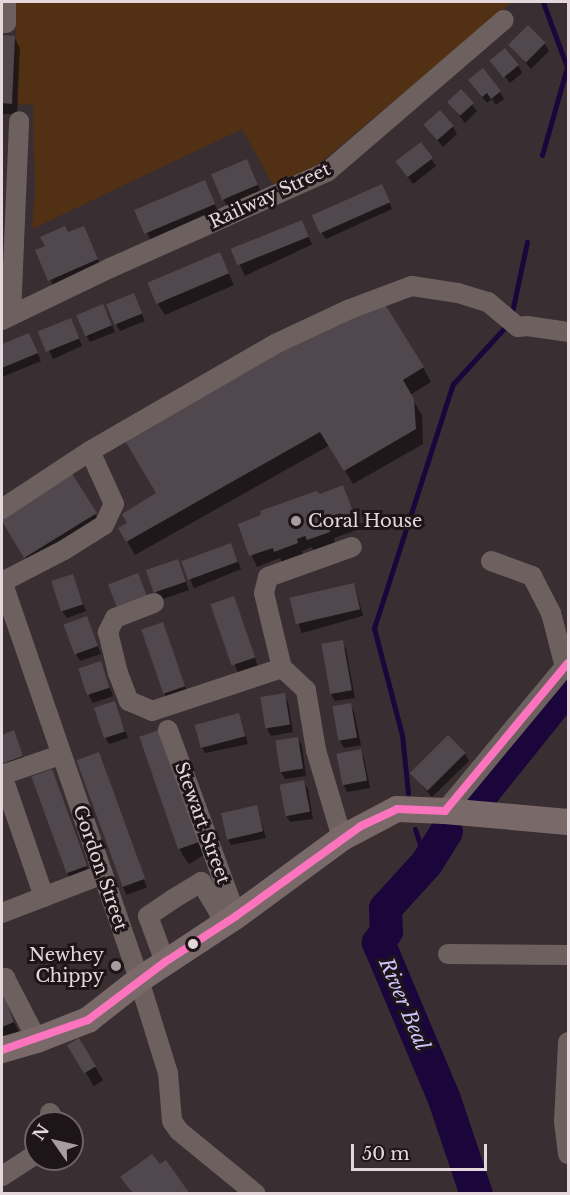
<!DOCTYPE html>
<html>
<head>
<meta charset="utf-8">
<style>
	body { margin:0 }
	#map { position:relative; width:570px; height:1195px; overflow:hidden; background:#392e32; font-family:"Libre Baskerville",serif }
	div>[style] { position:absolute }
	.green>* { inset:0; background:#513014 }
	.shadow>* { inset:0; background:#0007; transform-origin:0 0 }
	.stream>* { height:5px; margin:-2.5px; padding:0 2.5px; transform-origin:2.5px; border-radius:2.5px; background:#1a063a }
	.river>* { height:33px; margin:-16.5px; padding:0 16.5px; transform-origin:16.5px; border-radius:16.5px; background:#1a063a }
	.building>* { inset:0; background:#50484c; transform-origin:0 0 }
	.minor>* { height:20px; margin:-10px; padding:0 10px; transform-origin:10px; border-radius:10px; background:#6d6160 }
	.major>* { height:26px; margin:-13px; padding:0 13px; transform-origin:13px; border-radius:13px; background:#796a69 }
	.bus-1>* { height:8px; margin:-4px; padding:0 4px; transform-origin:4px; border-radius:4px; background:#fc73be }
	.dots>* { width:16px; height:16px; translate:-50% -50%; box-sizing:border-box; border:3px solid #1e1518; border-radius:50% }
	span { translate:-50% -50%; white-space:nowrap; text-align:center; line-height:1.15; -webkit-text-stroke:6px #1e1518; paint-order:stroke }
	.street-label { font-size:18px; color:#e5d8dc }
	.poi-label { font-size:18px; color:#e5d8dc }
	.left { translate:0 -50%; text-align:left }
	.right { translate:-100% -50%; text-align:right }
	.water-label { font-size:20px; color:#cdc5fd; font-style:italic }
	.frame { position:absolute; inset:0; border:3px solid #e5d8dc; pointer-events:none }
	.north { position:absolute; left:24px; top:1111px; width:60px; height:60px; box-sizing:border-box; background:#1e1518; border:2px solid #6e6366; border-radius:50%; rotate:304deg; font-size:16px; font-weight:700; line-height:24px; text-align:center; color:#e5d8dc }
	.north::after { content:''; display:block; margin:auto; width:21px; height:27px; background:#a99ca0; clip-path:polygon(50% 0,100% 100%,50% 72%,0 100%) }
	.scale { position:absolute; left:351px; top:1144px; width:136px; height:27px; box-sizing:border-box; border:3px solid #e5d8dc; border-top:0; padding-left:8px; font-size:18px; line-height:21px; white-space:nowrap; color:#e5d8dc; -webkit-text-stroke:4px #1e1518; paint-order:stroke }
</style>
</head>
<body>
<div id="map">
	<div class="green">
		<i style="clip-path:polygon(15px 2px,512px 2px,315px 167px,276px 190px,242px 129px,32px 229px,35px 195px,33px 104px,18px 105px)"></i>
	</div>
	<div class="shadow">
		<i style="clip-path:polygon(2px 36px,14px 37px,20px 48px,17px 114px,2px 114px)"></i>
		<i style="clip-path:polygon(510px 44px,545px 44px,549px 51px,531px 69px)"></i>
		<i style="clip-path:polygon(492px 61px,518px 65px,522px 73px,510px 83px)"></i>
		<i style="clip-path:polygon(474px 87px,500px 92px,504px 99px,496px 105px,492px 99px,487px 103px)"></i>
		<i style="clip-path:polygon(461px 91px,477px 111px,465px 123px,449px 102px)"></i>
		<i style="clip-path:polygon(426px 126px,453px 127px,457px 134px,443px 147px)"></i>
		<i style="clip-path:polygon(421px 144px,436px 166px,413px 184px,401px 168px)"></i>
		<i style="clip-path:polygon(251px 168px,261px 193px,228px 208px,224px 200px)"></i>
		<i style="clip-path:polygon(204px 182px,220px 215px,153px 244px,147px 233px)"></i>
		<i style="clip-path:polygon(385px 193px,392px 209px,326px 239px,321px 232px)"></i>
		<i style="left:301px;top:221px;width:26px;height:74px;rotate:65deg"></i>
		<i style="clip-path:polygon(68px 234px,89px 239px,103px 271px,56px 291px,37px 251px)"></i>
		<i style="clip-path:polygon(225px 265px,234px 285px,165px 315px,158px 304px)"></i>
		<i style="clip-path:polygon(137px 302px,145px 321px,120px 331px,116px 324px)"></i>
		<i style="clip-path:polygon(107px 313px,115px 332px,90px 342px,86px 335px)"></i>
		<i style="clip-path:polygon(74px 327px,82px 346px,53px 359px,40px 333px)"></i>
		<i style="clip-path:polygon(29px 334px,41px 361px,2px 377px,2px 345px)"></i>
		<i style="clip-path:polygon(423px 367px,431px 382px,410px 395px,422px 415px,423px 444px,353px 484px,330px 445px,135px 555px,120px 529px,158px 494px)"></i>
		<i style="left:71px;top:474px;width:60px;height:82px;rotate:59deg"></i>
		<i style="clip-path:polygon(342px 487px,360px 529px,334px 538px,335px 543px,314px 551px,312px 547px,302px 551px,303px 554px,282px 562px,280px 558px,257px 567px,239px 525px)"></i>
		<i style="left:231px;top:544px;width:27px;height:51px;rotate:68deg"></i>
		<i style="clip-path:polygon(177px 560px,189px 590px,160px 600px,156px 593px)"></i>
		<i style="clip-path:polygon(72px 576px,86px 611px,67px 618px,62px 611px)"></i>
		<i style="left:354px;top:584px;width:33px;height:64px;rotate:74deg"></i>
		<i style="left:233px;top:598px;width:72px;height:21px;rotate:70deg"></i>
		<i style="clip-path:polygon(87px 618px,101px 654px,80px 661px,76px 654px)"></i>
		<i style="clip-path:polygon(162px 623px,188px 694px,168px 700px,164px 693px)"></i>
		<i style="clip-path:polygon(342px 642px,346px 649px,355px 698px,335px 701px,331px 694px)"></i>
		<i style="clip-path:polygon(100px 662px,113px 696px,93px 703px,89px 696px)"></i>
		<i style="clip-path:polygon(284px 695px,288px 702px,293px 732px,271px 736px,267px 729px)"></i>
		<i style="clip-path:polygon(114px 703px,128px 738px,109px 744px,105px 737px)"></i>
		<i style="clip-path:polygon(350px 705px,354px 712px,361px 745px,344px 748px,340px 741px)"></i>
		<i style="clip-path:polygon(239px 715px,248px 744px,205px 753px,201px 746px)"></i>
		<i style="clip-path:polygon(13px 732px,26px 763px,2px 772px,2px 736px)"></i>
		<i style="clip-path:polygon(141px 738px,207px 853px,189px 864px,182px 854px)"></i>
		<i style="clip-path:polygon(298px 739px,302px 746px,306px 776px,285px 779px,281px 772px)"></i>
		<i style="clip-path:polygon(360px 751px,364px 758px,370px 788px,347px 792px,343px 784px)"></i>
		<i style="left:98px;top:753px;width:143px;height:22px;rotate:70deg"></i>
		<i style="clip-path:polygon(465px 754px,469px 761px,432px 797px,411px 773px)"></i>
		<i style="clip-path:polygon(51px 770px,90px 874px,72px 880px,67px 873px)"></i>
		<i style="clip-path:polygon(303px 782px,308px 789px,313px 819px,290px 822px,286px 815px)"></i>
		<i style="clip-path:polygon(257px 807px,266px 838px,231px 845px,227px 837px)"></i>
		<i style="clip-path:polygon(3px 997px,21px 1037px,2px 1044px,2px 998px)"></i>
		<i style="left:79px;top:1040px;width:47px;height:11px;rotate:59deg"></i>
	</div>
	<div class="stream">
		<i style="left:542px;top:155px;width:91px;rotate:-74.1deg"></i>
		<i style="left:567px;top:67px;width:69px;rotate:-110.3deg"></i>
		<i style="left:511px;top:317px;width:77px;rotate:-78deg"></i>
		<i style="left:408px;top:793px;width:58px;rotate:-95.9deg"></i>
		<i style="left:402px;top:735px;width:111px;rotate:-104.7deg"></i>
		<i style="left:374px;top:628px;width:256px;rotate:-72.1deg"></i>
		<i style="left:453px;top:384px;width:80px;rotate:-47.5deg"></i>
		<i style="left:415px;top:829px;width:36px;rotate:72deg"></i>
	</div>
	<div class="river">
		<i style="left:479px;top:797px;width:142px;rotate:-51.3deg"></i>
		<i style="left:446px;top:831px;width:38px;rotate:122deg"></i>
		<i style="left:426px;top:863px;width:61px;rotate:132.3deg"></i>
		<i style="left:385px;top:908px;width:23px;rotate:88deg"></i>
		<i style="left:386px;top:931px;width:14px;rotate:126deg"></i>
		<i style="left:378px;top:942px;width:170px;rotate:67.2deg"></i>
		<i style="left:444px;top:1099px;width:100px;rotate:71.4deg"></i>
	</div>
	<div class="building">
		<i style="left:528px;top:25px;width:25px;height:28px;rotate:45deg"></i>
		<i style="clip-path:polygon(2px 35px,15px 36px,12px 104px,2px 103px)"></i>
		<i style="left:505px;top:48px;width:22px;height:20px;rotate:51deg"></i>
		<i style="clip-path:polygon(483px 68px,501px 91px,491px 99px,487px 93px,482px 97px,468px 80px)"></i>
		<i style="left:461px;top:89px;width:19px;height:19px;rotate:47deg"></i>
		<i style="left:440px;top:110px;width:21px;height:22px;rotate:49deg"></i>
		<i style="left:421px;top:142px;width:20px;height:32px;rotate:53deg"></i>
		<i style="left:247px;top:159px;width:28px;height:39px;rotate:67deg"></i>
		<i style="left:205px;top:180px;width:26px;height:77px;rotate:67deg"></i>
		<i style="left:382px;top:184px;width:20px;height:77px;rotate:66deg"></i>
		<i style="left:302px;top:220px;width:18px;height:77px;rotate:68deg"></i>
		<i style="clip-path:polygon(65px 226px,68px 232px,84px 226px,98px 259px,48px 281px,35px 250px,45px 246px,40px 237px)"></i>
		<i style="left:220px;top:252px;width:23px;height:79px;rotate:67deg"></i>
		<i style="left:134px;top:293px;width:22px;height:30px;rotate:68deg"></i>
		<i style="clip-path:polygon(383px 301px,424px 367px,403px 380px,414px 399px,416px 429px,344px 471px,320px 432px,126px 542px,118px 528px,127px 523px,122px 514px,156px 493px,124px 439px,290px 341px)"></i>
		<i style="left:103px;top:304px;width:23px;height:29px;rotate:67deg"></i>
		<i style="left:71px;top:318px;width:22px;height:36px;rotate:68deg"></i>
		<i style="clip-path:polygon(29px 333px,38px 353px,2px 368px,2px 344px)"></i>
		<i style="clip-path:polygon(71px 472px,97px 513px,24px 558px,2px 521px,2px 516px)"></i>
		<i style="clip-path:polygon(343px 485px,355px 517px,329px 527px,330px 532px,307px 540px,305px 536px,297px 539px,298px 543px,274px 552px,273px 548px,249px 556px,238px 524px,261px 515px,260px 511px,316px 491px,320px 494px)"></i>
		<i style="left:231px;top:543px;width:20px;height:53px;rotate:70deg"></i>
		<i style="left:178px;top:559px;width:24px;height:34px;rotate:71deg"></i>
		<i style="left:138px;top:573px;width:25px;height:32px;rotate:69deg"></i>
		<i style="left:73px;top:574px;width:32px;height:23px;rotate:72deg"></i>
		<i style="left:354px;top:583px;width:27px;height:66px;rotate:77deg"></i>
		<i style="left:234px;top:596px;width:65px;height:25px;rotate:71deg"></i>
		<i style="left:87px;top:616px;width:32px;height:25px;rotate:70deg"></i>
		<i style="left:163px;top:622px;width:68px;height:23px;rotate:71deg"></i>
		<i style="left:343px;top:640px;width:51px;height:22px;rotate:80deg"></i>
		<i style="left:101px;top:661px;width:28px;height:24px;rotate:72deg"></i>
		<i style="left:285px;top:693px;width:32px;height:25px;rotate:81deg"></i>
		<i style="left:115px;top:701px;width:32px;height:22px;rotate:72deg"></i>
		<i style="left:351px;top:703px;width:35px;height:19px;rotate:80deg"></i>
		<i style="left:239px;top:713px;width:24px;height:46px;rotate:75deg"></i>
		<i style="left:162px;top:729px;width:119px;height:24px;rotate:71deg"></i>
		<i style="clip-path:polygon(14px 730px,23px 756px,2px 764px,2px 735px)"></i>
		<i style="left:448px;top:735px;width:25px;height:54px;rotate:45deg"></i>
		<i style="left:298px;top:737px;width:32px;height:23px;rotate:81deg"></i>
		<i style="left:361px;top:749px;width:32px;height:25px;rotate:79deg"></i>
		<i style="left:99px;top:752px;width:135px;height:24px;rotate:70deg"></i>
		<i style="left:52px;top:769px;width:103px;height:22px;rotate:70deg"></i>
		<i style="left:304px;top:780px;width:32px;height:25px;rotate:79deg"></i>
		<i style="left:257px;top:805px;width:27px;height:37px;rotate:77deg"></i>
		<i style="clip-path:polygon(4px 995px,14px 1022px,2px 1027px,2px 996px)"></i>
		<i style="left:79px;top:1038px;width:33px;height:14px;rotate:59deg"></i>
		<i style="clip-path:polygon(152px 1154px,160px 1164px,166px 1160px,190px 1194px,130px 1194px,132px 1192px,120px 1177px)"></i>
	</div>
	<div class="minor">
		<i style="left:2px;top:23px;width:4px"></i>
		<i style="left:6px;top:23px;width:21px;rotate:-90deg"></i>
		<i style="left:11px;top:315px;width:194px;rotate:-87.6deg"></i>
		<i style="left:2px;top:320px;width:120px;rotate:-25.7deg"></i>
		<i style="left:110px;top:268px;width:237px;rotate:-23.9deg"></i>
		<i style="left:327px;top:172px;width:233px;rotate:-40.7deg"></i>
		<i style="left:2px;top:509px;width:105px;rotate:-33.4deg"></i>
		<i style="left:90px;top:451px;width:214px;rotate:-30deg"></i>
		<i style="left:275px;top:344px;width:83px;rotate:-25deg"></i>
		<i style="left:350px;top:309px;width:66px;rotate:-20.4deg"></i>
		<i style="left:412px;top:286px;width:47px;rotate:8.7deg"></i>
		<i style="left:458px;top:293px;width:31px;rotate:17deg"></i>
		<i style="left:488px;top:302px;width:39px;rotate:40deg"></i>
		<i style="left:518px;top:327px;width:9px;rotate:-6deg"></i>
		<i style="left:527px;top:326px;width:41px;rotate:8.3deg"></i>
		<i style="left:491px;top:561px;width:44px;rotate:20.1deg"></i>
		<i style="left:532px;top:576px;width:42px;rotate:62.8deg"></i>
		<i style="left:551px;top:613px;width:56px;rotate:75.5deg"></i>
		<i style="left:2px;top:581px;width:422px;rotate:71deg"></i>
		<i style="left:139px;top:980px;width:97px;rotate:72.7deg"></i>
		<i style="left:168px;top:1073px;width:48px;rotate:85.2deg"></i>
		<i style="left:172px;top:1121px;width:12px;rotate:55deg"></i>
		<i style="left:179px;top:1131px;width:99px;rotate:39.3deg"></i>
		<i style="left:2px;top:582px;width:70px;rotate:-27.3deg"></i>
		<i style="left:64px;top:550px;width:47px;rotate:-32deg"></i>
		<i style="left:104px;top:525px;width:23px;rotate:-65deg"></i>
		<i style="left:114px;top:504px;width:58px;rotate:-114.4deg"></i>
		<i style="left:154px;top:603px;width:42px;rotate:159deg"></i>
		<i style="left:115px;top:618px;width:16px;rotate:117deg"></i>
		<i style="left:108px;top:632px;width:42px;rotate:76.3deg"></i>
		<i style="left:118px;top:673px;width:30px;rotate:69deg"></i>
		<i style="left:129px;top:701px;width:25px;rotate:23deg"></i>
		<i style="left:152px;top:711px;width:137px;rotate:-18.3deg"></i>
		<i style="left:168px;top:730px;width:198px;rotate:69.9deg"></i>
		<i style="left:2px;top:775px;width:129px;rotate:71deg"></i>
		<i style="left:2px;top:775px;width:61px;rotate:-19deg"></i>
		<i style="left:445px;top:811px;width:192px;rotate:-50.3deg"></i>
		<i style="left:342px;top:838px;width:92px;rotate:-106.5deg"></i>
		<i style="left:316px;top:750px;width:61px;rotate:-99.5deg"></i>
		<i style="left:306px;top:690px;width:33px;rotate:-137deg"></i>
		<i style="left:282px;top:668px;width:77px;rotate:-103.5deg"></i>
		<i style="left:264px;top:593px;width:16px;rotate:-76deg"></i>
		<i style="left:268px;top:577px;width:89px;rotate:-19.7deg"></i>
		<i style="left:2px;top:913px;width:108px;rotate:-21.1deg"></i>
		<i style="left:448px;top:954px;width:120px;rotate:0.5deg"></i>
		<i style="left:165px;top:962px;width:49px;rotate:-110.3deg"></i>
		<i style="left:148px;top:916px;width:30px;rotate:-34deg"></i>
		<i style="left:173px;top:899px;width:33px;rotate:-31deg"></i>
		<i style="left:201px;top:882px;width:33px;rotate:59deg"></i>
		<i style="left:218px;top:910px;width:15px;rotate:74deg"></i>
		<i style="left:2px;top:980px;width:4px;rotate:-34deg"></i>
		<i style="left:5px;top:978px;width:70px;rotate:62.7deg"></i>
		<i style="left:50px;top:1113px;width:12px;rotate:59deg"></i>
		<i style="left:568px;top:1154px;width:32px;rotate:-97deg"></i>
		<i style="left:564px;top:1122px;width:80px;rotate:-87.1deg"></i>
		<i style="left:2px;top:1176px;width:40px;rotate:-32.9deg"></i>
	</div>
	<div class="major">
		<i style="left:2px;top:1050px;width:36px;rotate:-16deg"></i>
		<i style="left:37px;top:1040px;width:55px;rotate:-21.4deg"></i>
		<i style="left:88px;top:1020px;width:65px;rotate:-38.1deg"></i>
		<i style="left:139px;top:980px;width:116px;rotate:-33.4deg"></i>
		<i style="left:236px;top:916px;width:132px;rotate:-36.3deg"></i>
		<i style="left:342px;top:838px;width:62px;rotate:-27.8deg"></i>
		<i style="left:397px;top:809px;width:48px;rotate:2.4deg"></i>
		<i style="left:445px;top:811px;width:123px;rotate:5.1deg"></i>
	</div>
	<div class="bus-1">
		<i style="left:2px;top:1050px;width:91px;rotate:-19.2deg"></i>
		<i style="left:88px;top:1020px;width:96px;rotate:-37deg"></i>
		<i style="left:165px;top:962px;width:85px;rotate:-32.9deg"></i>
		<i style="left:236px;top:916px;width:154px;rotate:-35.8deg"></i>
		<i style="left:361px;top:826px;width:40px;rotate:-25deg"></i>
		<i style="left:397px;top:809px;width:48px;rotate:2.4deg"></i>
		<i style="left:445px;top:811px;width:192px;rotate:-50.3deg"></i>
	</div>
	<div class="dots">
		<i style="left:296px;top:521px;background:#a99ca0"></i>
		<i style="left:193px;top:944px;background:#e5d8dc"></i>
		<i style="left:116px;top:966px;background:#a99ca0"></i>
	</div>
	<div class="street-label">
		<span style="left:270px;top:196px;rotate:-25deg">Railway Street</span>
		<span style="left:202px;top:823px;rotate:70deg">Stewart Street</span>
		<span style="left:100px;top:868px;rotate:71deg">Gordon Street</span>
	</div>
	<div class="poi-label">
		<span class="left" style="left:308px;top:521px">Coral House</span>
		<span class="right" style="left:104px;top:966px">Newhey<br>Chippy</span>
	</div>
	<div class="water-label">
		<span style="left:404px;top:1004px;rotate:67deg">River Beal</span>
	</div>
	<div class="frame"></div>
	<div class="north">N</div>
	<div class="scale">50 m</div>
</div>
</body>
</html>
